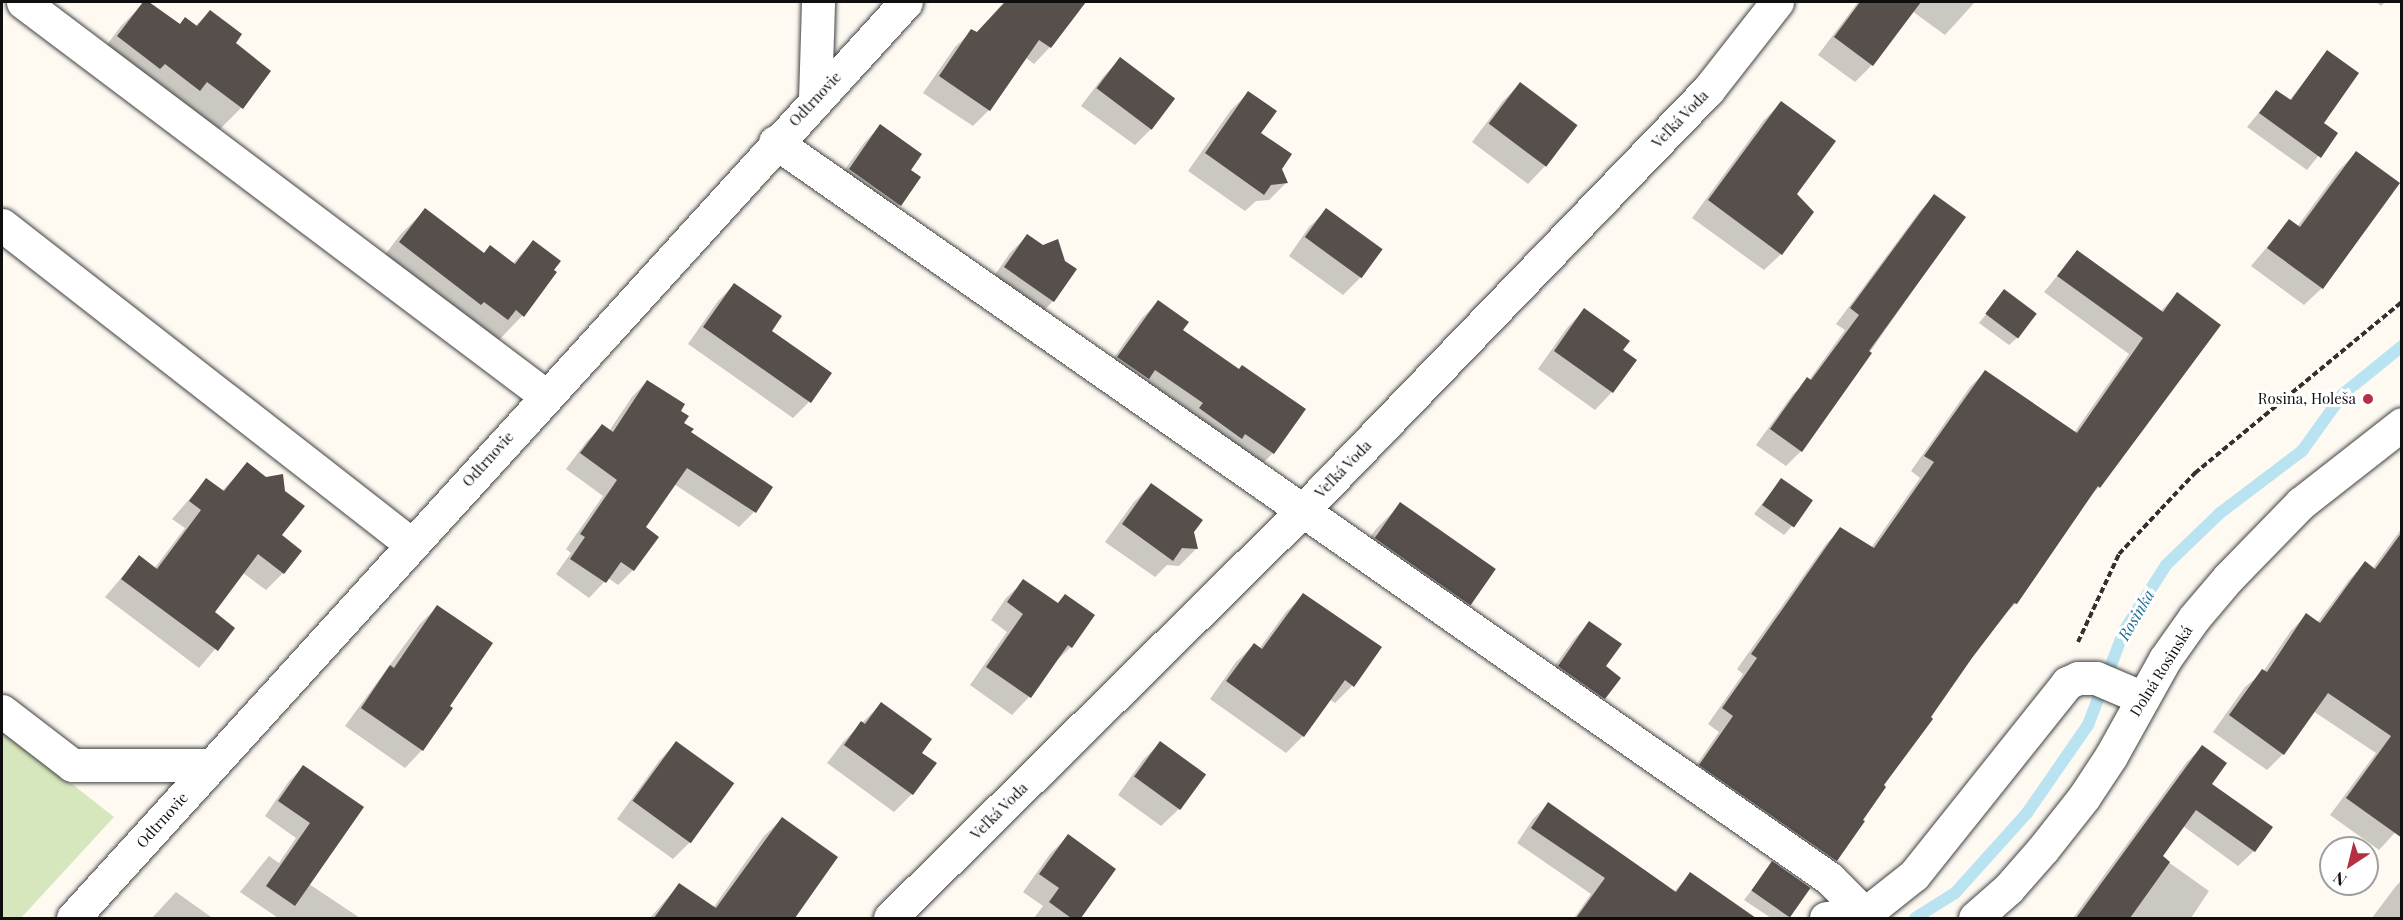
<!DOCTYPE html>
<html>
<head>
<meta charset="utf-8">
<style>
	body { margin:0 }
	#map { position:relative; width:2403px; height:920px; overflow:hidden; background:#fefaf2; font-family:"Playfair Display",serif }
	div>[style] { position:absolute }
	.green>* { inset:0; background:#d7e7bd }
	.shadow>* { inset:0; background:#0003 }
	.stream>* { height:12px; margin:-6px; padding:0 6px; transform-origin:6px; border-radius:6px; background:#bae3f2 }
	.building>* { inset:0; background:#574f4c; transform-origin:0 0 }
	.path>* { height:4px; margin-top:-2px; transform-origin:0; background:repeating-linear-gradient(90deg,#313131 0 6px,transparent 0 9px) }
	.roads { filter:drop-shadow(0 0 2px #424242) drop-shadow(0 0 2px #424242) }
	.minor>* { height:33px; margin:-16.5px; padding:0 16.5px; transform-origin:16.5px; border-radius:16.5px; background:#fff }
	.dots>* { width:16px; height:16px; translate:-50% -50%; box-sizing:border-box; border:3px solid #fff; border-radius:50% }
	span { translate:-50% -50%; white-space:nowrap; text-align:center; line-height:1.15; -webkit-text-stroke:6px #fff; paint-order:stroke }
	.street-label { font-size:15px; color:#0f0f0f }
	.poi-label { font-size:15px; color:#0f0f0f }
	.right { translate:-100% -50%; text-align:right }
	.water-label { font-size:16px; color:#207199; font-style:italic }
	.frame { position:absolute; inset:0; border:3px solid #0f0f0f; pointer-events:none }
	.north { position:absolute; left:2319px; top:836px; width:60px; height:60px; box-sizing:border-box; background:#fff; border:2px solid #9f9f9f; border-radius:50%; rotate:215deg; font-size:16px; font-weight:700; line-height:24px; text-align:center; color:#0f0f0f }
	.north::after { content:''; display:block; margin:auto; width:21px; height:27px; background:#b63044; clip-path:polygon(50% 0,100% 100%,50% 72%,0 100%) }
</style>
</head>
<body>
<div id="map">
	<div class="green">
		<i style="clip-path:polygon(2px 729px,114px 817px,21px 918px,2px 918px)"></i>
	</div>
	<div class="shadow">
		<i style="clip-path:polygon(145px 2px,179px 26px,195px 26px,210px 12px,233px 43px,269px 71px,241px 108px,216px 133px,94px 62px,121px 26px)"></i>
		<i style="clip-path:polygon(1004px 2px,1083px 2px,1050px 47px,1034px 64px,1025px 57px,989px 110px,973px 126px,923px 93px,955px 47px,972px 31px,976px 33px)"></i>
		<i style="clip-path:polygon(1858px 2px,1975px 2px,1945px 35px,1912px 11px,1872px 65px,1855px 82px,1818px 55px)"></i>
		<i style="clip-path:polygon(2376px 2px,2385px 2px,2381px 6px)"></i>
		<i style="clip-path:polygon(2327px 52px,2322px 123px,2336px 134px,2307px 170px,2247px 127px,2276px 92px,2289px 101px)"></i>
		<i style="clip-path:polygon(1120px 59px,1152px 128px,1135px 145px,1081px 106px,1103px 77px)"></i>
		<i style="clip-path:polygon(1520px 84px,1545px 166px,1528px 184px,1472px 142px,1503px 101px)"></i>
		<i style="clip-path:polygon(1248px 93px,1259px 133px,1286px 183px,1269px 200px,1256px 201px,1245px 211px,1188px 171px,1231px 110px)"></i>
		<i style="clip-path:polygon(1781px 103px,1795px 194px,1781px 254px,1764px 270px,1692px 218px,1764px 120px)"></i>
		<i style="clip-path:polygon(880px 126px,909px 171px,919px 178px,899px 205px,883px 222px,833px 186px,864px 143px)"></i>
		<i style="clip-path:polygon(2356px 153px,2322px 288px,2304px 305px,2251px 266px,2289px 221px,2297px 227px,2339px 170px)"></i>
		<i style="clip-path:polygon(1935px 196px,1964px 217px,1801px 451px,1786px 466px,1756px 445px,1793px 394px,1809px 380px,1845px 330px,1836px 324px,1920px 211px)"></i>
		<i style="clip-path:polygon(425px 210px,483px 254px,512px 264px,533px 242px,522px 316px,498px 341px,375px 268px,400px 235px)"></i>
		<i style="clip-path:polygon(1327px 210px,1360px 278px,1343px 295px,1289px 256px,1309px 227px)"></i>
		<i style="clip-path:polygon(1027px 236px,1043px 247px,1053px 301px,1036px 319px,988px 285px,1010px 253px)"></i>
		<i style="clip-path:polygon(2077px 252px,2160px 312px,2177px 294px,2099px 487px,2086px 500px,2016px 603px,2001px 618px,1971px 657px,1882px 786px,1836px 860px,1821px 875px,1686px 780px,1719px 732px,1708px 724px,1743px 674px,1737px 669px,1826px 544px,1841px 529px,1871px 548px,1920px 478px,1911px 471px,1970px 387px,1985px 372px,2074px 433px,2129px 354px,2044px 292px)"></i>
		<i style="clip-path:polygon(734px 285px,770px 331px,809px 402px,793px 418px,688px 344px,718px 301px)"></i>
		<i style="clip-path:polygon(2005px 291px,2018px 337px,2009px 345px,1979px 323px)"></i>
		<i style="clip-path:polygon(1158px 302px,1273px 453px,1257px 469px,1102px 374px,1142px 318px)"></i>
		<i style="clip-path:polygon(1584px 310px,1621px 351px,1635px 360px,1612px 392px,1595px 410px,1538px 369px,1567px 328px)"></i>
		<i style="clip-path:polygon(647px 381px,679px 412px,689px 433px,754px 512px,739px 527px,674px 484px,643px 528px,633px 570px,618px 585px,608px 578px,589px 598px,556px 574px,571px 553px,566px 549px,603px 496px,566px 469px,587px 441px,602px 426px,609px 431px,632px 397px)"></i>
		<i style="clip-path:polygon(247px 464px,280px 536px,283px 573px,266px 590px,243px 573px,213px 613px,233px 628px,199px 668px,105px 597px,139px 557px,154px 569px,185px 528px,172px 519px,206px 480px,222px 491px)"></i>
		<i style="clip-path:polygon(1781px 480px,1792px 526px,1784px 535px,1754px 514px)"></i>
		<i style="clip-path:polygon(1151px 485px,1193px 532px,1196px 549px,1179px 566px,1167px 565px,1155px 577px,1105px 542px,1134px 502px)"></i>
		<i style="clip-path:polygon(1401px 504px,1469px 604px,1444px 629px,1351px 564px,1376px 529px)"></i>
		<i style="clip-path:polygon(2402px 528px,2402px 825px,2379px 850px,2330px 815px,2376px 753px,2313px 711px,2283px 754px,2267px 770px,2213px 732px,2245px 687px,2263px 672px,2290px 632px,2306px 615px,2317px 623px,2349px 580px,2365px 563px,2373px 568px)"></i>
		<i style="clip-path:polygon(1024px 581px,1057px 604px,1065px 596px,1093px 615px,1071px 647px,1053px 664px,1029px 697px,1012px 715px,970px 685px,1007px 632px,991px 620px,1006px 598px)"></i>
		<i style="clip-path:polygon(1304px 595px,1352px 686px,1335px 703px,1329px 699px,1303px 736px,1286px 753px,1210px 699px,1236px 662px,1254px 645px,1259px 649px,1286px 612px)"></i>
		<i style="clip-path:polygon(437px 607px,448px 707px,451px 709px,422px 750px,405px 768px,345px 726px,420px 624px)"></i>
		<i style="clip-path:polygon(1589px 623px,1604px 666px,1604px 698px,1589px 714px,1543px 682px,1574px 639px)"></i>
		<i style="clip-path:polygon(881px 704px,920px 753px,934px 763px,912px 794px,894px 812px,827px 763px,844px 741px)"></i>
		<i style="clip-path:polygon(676px 743px,690px 842px,673px 859px,617px 819px,659px 761px)"></i>
		<i style="clip-path:polygon(1160px 743px,1179px 809px,1161px 826px,1118px 795px,1143px 760px)"></i>
		<i style="clip-path:polygon(2202px 747px,2210px 785px,2254px 851px,2238px 866px,2183px 826px,2161px 857px,2209px 891px,2191px 918px,2073px 918px,2186px 763px)"></i>
		<i style="clip-path:polygon(303px 767px,362px 808px,309px 884px,360px 918px,278px 918px,240px 892px,269px 856px,279px 863px,296px 838px,265px 816px,289px 781px)"></i>
		<i style="clip-path:polygon(1548px 804px,1674px 892px,1690px 874px,1730px 902px,1719px 918px,1574px 918px,1591px 894px,1517px 843px,1533px 819px)"></i>
		<i style="clip-path:polygon(782px 819px,795px 916px,792px 918px,650px 918px,679px 885px,713px 908px,764px 836px)"></i>
		<i style="clip-path:polygon(1068px 836px,1114px 870px,1079px 918px,1034px 918px,1043px 906px,1023px 892px,1050px 854px)"></i>
		<i style="clip-path:polygon(1773px 863px,1808px 888px,1787px 918px,1771px 918px,1744px 900px)"></i>
		<i style="clip-path:polygon(2402px 880px,2402px 918px,2372px 918px,2396px 886px)"></i>
		<i style="clip-path:polygon(176px 892px,211px 917px,210px 918px,152px 918px)"></i>
	</div>
	<div class="stream">
		<i style="left:1915px;top:918px;width:47px;rotate:-32deg"></i>
		<i style="left:1955px;top:893px;width:108px;rotate:-48deg"></i>
		<i style="left:2027px;top:813px;width:107px;rotate:-55.3deg"></i>
		<i style="left:2088px;top:725px;width:101px;rotate:-69deg"></i>
		<i style="left:2124px;top:631px;width:78px;rotate:-57.5deg"></i>
		<i style="left:2166px;top:565px;width:75px;rotate:-43.9deg"></i>
		<i style="left:2220px;top:513px;width:103px;rotate:-37.1deg"></i>
		<i style="left:2302px;top:451px;width:70px;rotate:-54.3deg"></i>
		<i style="left:2343px;top:394px;width:76px;rotate:-39.1deg"></i>
	</div>
	<div class="building">
		<i style="clip-path:polygon(143px 2px,149px 2px,180px 24px,185px 17px,197px 26px,210px 10px,242px 34px,236px 43px,271px 71px,243px 109px,207px 82px,200px 91px,165px 64px,160px 69px,117px 36px)"></i>
		<i style="clip-path:polygon(1005px 2px,1086px 2px,1051px 48px,1039px 40px,990px 111px,939px 76px,971px 29px,977px 32px)"></i>
		<i style="clip-path:polygon(1860px 2px,1921px 2px,1873px 66px,1834px 37px)"></i>
		<i style="clip-path:polygon(2327px 50px,2359px 73px,2324px 123px,2338px 133px,2321px 158px,2259px 113px,2276px 90px,2291px 100px)"></i>
		<i style="left:1120px;top:57px;width:69px;height:39px;rotate:37deg"></i>
		<i style="left:1520px;top:82px;width:72px;height:52px;rotate:37deg"></i>
		<i style="clip-path:polygon(1248px 91px,1277px 111px,1261px 133px,1292px 154px,1282px 169px,1288px 183px,1271px 185px,1264px 195px,1205px 153px)"></i>
		<i style="clip-path:polygon(1781px 101px,1836px 141px,1797px 194px,1814px 212px,1782px 255px,1708px 200px)"></i>
		<i style="clip-path:polygon(880px 124px,922px 154px,911px 170px,921px 177px,901px 206px,849px 169px)"></i>
		<i style="clip-path:polygon(2356px 151px,2400px 183px,2323px 289px,2267px 248px,2289px 219px,2300px 227px)"></i>
		<i style="clip-path:polygon(1934px 194px,1966px 217px,1869px 351px,1872px 353px,1802px 452px,1770px 429px,1807px 377px,1811px 380px,1859px 315px,1850px 308px)"></i>
		<i style="clip-path:polygon(425px 208px,484px 253px,490px 245px,515px 264px,533px 240px,561px 261px,554px 270px,557px 272px,524px 317px,516px 310px,508px 320px,484px 302px,481px 305px,399px 242px)"></i>
		<i style="left:1326px;top:208px;width:70px;height:36px;rotate:36deg"></i>
		<i style="clip-path:polygon(1027px 234px,1043px 245px,1058px 239px,1065px 261px,1077px 269px,1054px 302px,1004px 267px)"></i>
		<i style="clip-path:polygon(2077px 250px,2163px 312px,2177px 292px,2221px 325px,2100px 488px,2098px 486px,2017px 604px,2014px 603px,1972px 658px,1931px 717px,1933px 719px,1884px 785px,1886px 787px,1863px 820px,1865px 821px,1837px 861px,1699px 765px,1733px 716px,1722px 708px,1757px 658px,1751px 654px,1840px 527px,1874px 548px,1934px 462px,1924px 456px,1985px 370px,2077px 433px,2143px 338px,2057px 276px)"></i>
		<i style="clip-path:polygon(734px 283px,782px 316px,772px 331px,832px 373px,811px 403px,703px 327px)"></i>
		<i style="left:2004px;top:289px;width:41px;height:31px;rotate:37deg"></i>
		<i style="clip-path:polygon(1158px 300px,1189px 322px,1183px 330px,1239px 369px,1242px 365px,1306px 409px,1274px 454px,1245px 434px,1242px 439px,1199px 408px,1203px 403px,1155px 370px,1149px 379px,1117px 357px)"></i>
		<i style="clip-path:polygon(1584px 308px,1630px 341px,1623px 350px,1637px 360px,1613px 393px,1554px 351px)"></i>
		<i style="clip-path:polygon(647px 380px,685px 404px,681px 411px,689px 416px,684px 423px,694px 429px,691px 432px,773px 487px,756px 513px,687px 468px,646px 527px,659px 537px,634px 571px,621px 562px,606px 583px,570px 559px,585px 537px,580px 534px,617px 480px,580px 453px,602px 424px,613px 432px)"></i>
		<i style="clip-path:polygon(247px 462px,266px 477px,283px 474px,285px 491px,305px 506px,282px 535px,302px 551px,284px 574px,258px 554px,215px 612px,235px 628px,218px 651px,121px 579px,139px 555px,157px 569px,201px 510px,189px 501px,206px 478px,224px 491px)"></i>
		<i style="left:1781px;top:478px;width:39px;height:33px;rotate:35deg"></i>
		<i style="clip-path:polygon(1151px 483px,1203px 520px,1194px 532px,1198px 549px,1182px 548px,1173px 561px,1122px 524px)"></i>
		<i style="left:1400px;top:502px;width:117px;height:44px;rotate:35deg"></i>
		<i style="clip-path:polygon(2402px 532px,2402px 838px,2346px 798px,2391px 736px,2328px 693px,2284px 755px,2229px 715px,2262px 669px,2267px 672px,2306px 613px,2320px 623px,2365px 561px,2375px 569px)"></i>
		<i style="clip-path:polygon(1023px 579px,1058px 603px,1065px 594px,1095px 615px,1072px 648px,1068px 645px,1031px 698px,986px 667px,1023px 614px,1007px 602px)"></i>
		<i style="clip-path:polygon(1303px 593px,1382px 647px,1354px 687px,1345px 680px,1304px 737px,1226px 681px,1254px 643px,1262px 649px)"></i>
		<i style="clip-path:polygon(437px 605px,493px 643px,450px 706px,453px 708px,423px 751px,361px 708px,390px 665px,394px 668px)"></i>
		<i style="clip-path:polygon(1589px 621px,1622px 644px,1606px 666px,1621px 678px,1605px 699px,1558px 666px)"></i>
		<i style="clip-path:polygon(881px 702px,932px 739px,922px 753px,937px 763px,913px 795px,844px 745px,861px 721px,865px 724px)"></i>
		<i style="left:676px;top:741px;width:72px;height:74px;rotate:36deg"></i>
		<i style="left:1160px;top:741px;width:57px;height:44px;rotate:36deg"></i>
		<i style="clip-path:polygon(2202px 745px,2227px 763px,2212px 784px,2273px 827px,2255px 852px,2196px 810px,2163px 856px,2170px 862px,2130px 918px,2076px 918px)"></i>
		<i style="clip-path:polygon(303px 765px,364px 807px,295px 906px,266px 886px,310px 823px,278px 801px)"></i>
		<i style="clip-path:polygon(1548px 802px,1676px 892px,1690px 872px,1756px 918px,1576px 918px,1605px 878px,1531px 828px)"></i>
		<i style="clip-path:polygon(782px 817px,838px 857px,795px 918px,654px 918px,679px 883px,716px 908px)"></i>
		<i style="clip-path:polygon(1068px 834px,1116px 869px,1081px 918px,1071px 918px,1049px 902px,1059px 888px,1039px 874px)"></i>
		<i style="left:1772px;top:861px;width:47px;height:36px;rotate:35deg"></i>
	</div>
	<div class="path">
		<i style="left:2078px;top:642px;width:97px;rotate:-65deg"></i>
		<i style="left:2119px;top:554px;width:62px;rotate:-47deg"></i>
		<i style="left:2161px;top:509px;width:50px;rotate:-46.6deg"></i>
		<i style="left:2195px;top:473px;width:268px;rotate:-39.6deg"></i>
	</div>
	<div class="roads">
		<div class="minor">
			<i style="left:23px;top:2px;width:655px;rotate:36.99deg"></i>
			<i style="left:815px;top:99px;width:97px;rotate:-88.2deg"></i>
			<i style="left:775px;top:142px;width:1286px;rotate:34.93deg"></i>
			<i style="left:1829px;top:878px;width:57px;rotate:45deg"></i>
			<i style="left:2px;top:225px;width:519px;rotate:37.95deg"></i>
			<i style="left:2px;top:711px;width:88px;rotate:37.6deg"></i>
			<i style="left:72px;top:765px;width:140px"></i>
			<i style="left:73px;top:918px;width:1238px;rotate:-47.72deg"></i>
			<i style="left:890px;top:918px;width:579px;rotate:-44.65deg"></i>
			<i style="left:1302px;top:511px;width:585px;rotate:-46.04deg"></i>
			<i style="left:1708px;top:90px;width:112px;rotate:-51.9deg"></i>
			<i style="left:1826px;top:918px;width:40px;rotate:-7.1deg"></i>
			<i style="left:1866px;top:913px;width:61px;rotate:-38.4deg"></i>
			<i style="left:1914px;top:875px;width:246px;rotate:-51.4deg"></i>
			<i style="left:2067px;top:683px;width:12px;rotate:-24deg"></i>
			<i style="left:2078px;top:678px;width:18px"></i>
			<i style="left:2096px;top:678px;width:51px;rotate:23.1deg"></i>
			<i style="left:1975px;top:918px;width:44px;rotate:-41.3deg"></i>
			<i style="left:2008px;top:889px;width:53px;rotate:-48.8deg"></i>
			<i style="left:2043px;top:849px;width:66px;rotate:-51.7deg"></i>
			<i style="left:2084px;top:797px;width:49px;rotate:-56.6deg"></i>
			<i style="left:2111px;top:756px;width:111px;rotate:-60.9deg"></i>
			<i style="left:2165px;top:659px;width:50px;rotate:-54.7deg"></i>
			<i style="left:2194px;top:618px;width:52px;rotate:-49.6deg"></i>
			<i style="left:2228px;top:578px;width:105px;rotate:-45.8deg"></i>
			<i style="left:2301px;top:503px;width:128px;rotate:-38deg"></i>
		</div>
	</div>
	<div class="dots">
		<i style="left:2368px;top:399px;background:#b63044"></i>
	</div>
	<div class="street-label">
		<span style="left:815px;top:99px;rotate:-47deg">Odtrnovie</span>
		<span style="left:1680px;top:119px;rotate:-46deg">Veľká Voda</span>
		<span style="left:488px;top:459px;rotate:-48deg">Odtrnovie</span>
		<span style="left:1343px;top:469px;rotate:-46deg">Veľká Voda</span>
		<span style="left:2161px;top:671px;rotate:-58deg">Dolná Rosinská</span>
		<span style="left:999px;top:811px;rotate:-45deg">Veľká Voda</span>
		<span style="left:162px;top:820px;rotate:-48deg">Odtrnovie</span>
	</div>
	<div class="poi-label">
		<span class="right" style="left:2356px;top:399px">Rosina, Holeša</span>
	</div>
	<div class="water-label">
		<span style="left:2136px;top:615px;rotate:-60deg">Rosinka</span>
	</div>
	<div class="frame"></div>
	<div class="north">N</div>
</div>
</body>
</html>
